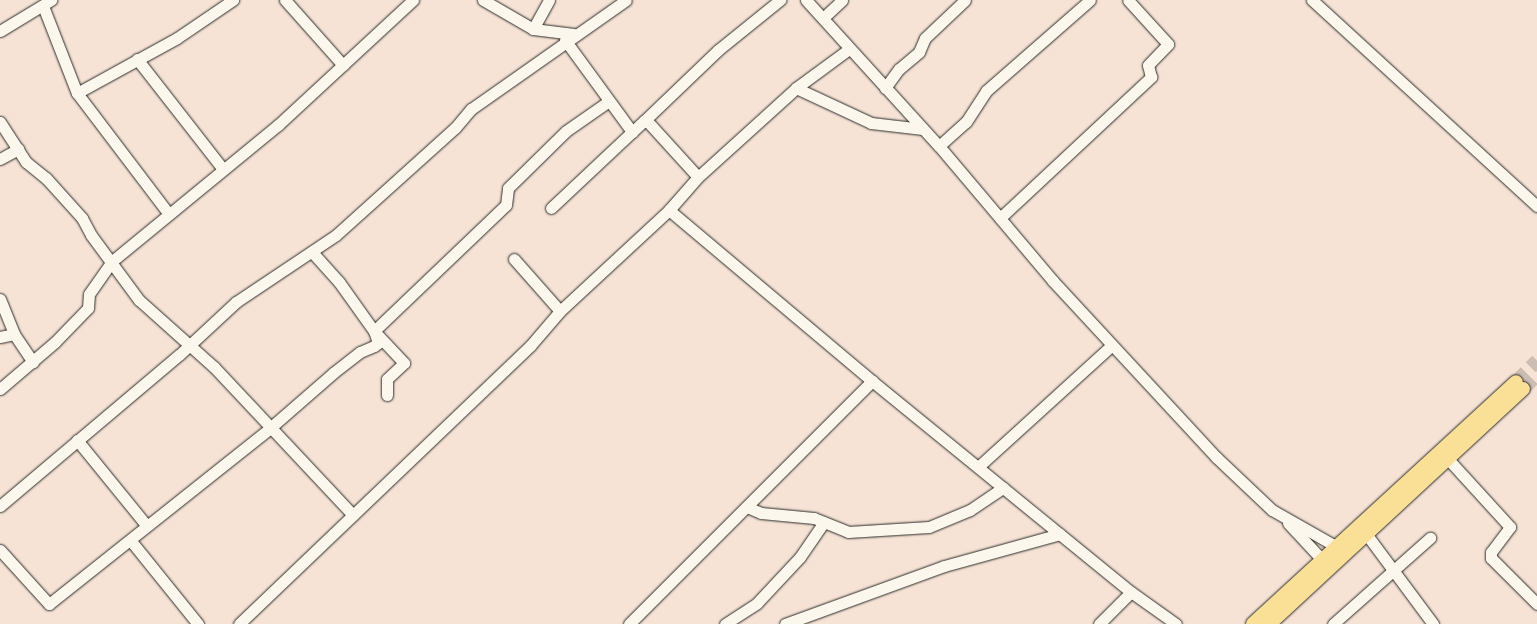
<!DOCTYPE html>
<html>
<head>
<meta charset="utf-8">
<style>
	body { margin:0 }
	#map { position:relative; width:1537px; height:624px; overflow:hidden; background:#f6e3d5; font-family:Pangolin,sans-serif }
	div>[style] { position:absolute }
	.major-tunnel>* { height:14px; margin-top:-7px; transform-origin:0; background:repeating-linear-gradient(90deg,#cdbeb3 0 14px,transparent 0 21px) }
	.roads { filter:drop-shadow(0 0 1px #2b2b2b) drop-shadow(0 0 1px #2b2b2b) }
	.minor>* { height:11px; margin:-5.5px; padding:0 5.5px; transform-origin:5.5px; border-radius:5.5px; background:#fbf7ec }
	.major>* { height:14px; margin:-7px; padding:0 7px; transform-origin:7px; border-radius:7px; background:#fadf96 }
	span { translate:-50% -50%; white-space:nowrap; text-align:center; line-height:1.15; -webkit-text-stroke:5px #fbf7ec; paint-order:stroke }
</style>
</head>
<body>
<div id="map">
	<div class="major-tunnel">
		<i style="left:1516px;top:382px;width:30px;rotate:-45deg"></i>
		<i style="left:1523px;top:389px;width:20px;rotate:-45deg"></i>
	</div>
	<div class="roads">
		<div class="minor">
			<i style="left:285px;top:0;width:87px;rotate:48.3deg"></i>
			<i style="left:483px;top:0;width:58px;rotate:30.1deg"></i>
			<i style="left:533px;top:29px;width:41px;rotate:7deg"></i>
			<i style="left:806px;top:0;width:197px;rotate:47.7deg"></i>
			<i style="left:939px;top:146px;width:177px;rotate:49.8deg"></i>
			<i style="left:1053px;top:281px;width:240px;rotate:47.2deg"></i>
			<i style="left:1216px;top:457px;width:77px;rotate:43.4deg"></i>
			<i style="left:1272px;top:510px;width:75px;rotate:29.6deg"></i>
			<i style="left:1312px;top:0;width:305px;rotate:42.5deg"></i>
			<i style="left:43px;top:6px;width:93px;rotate:68.7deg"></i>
			<i style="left:77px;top:93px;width:151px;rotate:52.8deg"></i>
			<i style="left:823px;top:18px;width:26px;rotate:-43deg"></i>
			<i style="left:533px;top:29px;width:33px;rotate:-61deg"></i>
			<i style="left:0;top:31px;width:60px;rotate:-31.3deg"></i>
			<i style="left:565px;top:40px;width:114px;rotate:53.9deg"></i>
			<i style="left:632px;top:132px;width:16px;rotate:-43deg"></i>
			<i style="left:644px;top:121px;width:4px;rotate:14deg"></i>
			<i style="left:648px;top:122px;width:74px;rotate:47.7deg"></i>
			<i style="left:137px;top:59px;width:140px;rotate:52deg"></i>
			<i style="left:796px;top:88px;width:83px;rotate:25deg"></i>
			<i style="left:871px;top:123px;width:52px;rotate:6.6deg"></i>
			<i style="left:885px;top:88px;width:24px;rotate:-54deg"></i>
			<i style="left:899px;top:69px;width:26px;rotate:-40deg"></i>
			<i style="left:919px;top:52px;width:15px;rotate:-67deg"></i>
			<i style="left:925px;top:38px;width:55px;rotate:-43.5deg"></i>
			<i style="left:77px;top:93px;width:114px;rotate:-28.8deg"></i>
			<i style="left:177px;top:38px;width:68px;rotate:-34.2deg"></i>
			<i style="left:644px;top:121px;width:103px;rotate:-43.8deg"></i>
			<i style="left:718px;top:50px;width:80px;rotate:-38.9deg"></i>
			<i style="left:0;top:122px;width:48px;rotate:57deg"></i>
			<i style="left:26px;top:162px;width:26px;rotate:39deg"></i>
			<i style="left:46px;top:178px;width:54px;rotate:48deg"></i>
			<i style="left:82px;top:218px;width:19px;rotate:62deg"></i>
			<i style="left:91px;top:235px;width:81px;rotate:53.6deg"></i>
			<i style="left:139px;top:300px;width:101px;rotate:41.8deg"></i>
			<i style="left:214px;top:367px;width:203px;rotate:46.8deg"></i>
			<i style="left:939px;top:146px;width:36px;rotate:-42deg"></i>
			<i style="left:966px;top:122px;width:37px;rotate:-57deg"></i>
			<i style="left:986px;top:91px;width:138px;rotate:-41.2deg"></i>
			<i style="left:0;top:159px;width:21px;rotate:-29deg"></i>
			<i style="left:551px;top:208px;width:111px;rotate:-43.2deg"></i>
			<i style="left:669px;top:210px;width:265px;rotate:40.1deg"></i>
			<i style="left:872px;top:381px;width:334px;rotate:39.2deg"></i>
			<i style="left:1131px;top:592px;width:55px;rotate:35.4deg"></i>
			<i style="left:1000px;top:218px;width:207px;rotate:-43deg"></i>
			<i style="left:1151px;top:77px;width:12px;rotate:-104deg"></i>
			<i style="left:1148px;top:65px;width:29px;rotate:-46deg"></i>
			<i style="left:1168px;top:44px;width:59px;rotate:-132.3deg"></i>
			<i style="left:312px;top:252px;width:40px;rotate:48deg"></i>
			<i style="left:339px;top:282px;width:60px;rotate:54.5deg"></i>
			<i style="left:374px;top:331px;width:44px;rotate:46.8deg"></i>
			<i style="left:404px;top:363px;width:23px;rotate:137deg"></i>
			<i style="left:387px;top:379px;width:16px;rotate:90deg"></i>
			<i style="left:514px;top:259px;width:69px;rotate:48.5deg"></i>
			<i style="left:0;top:299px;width:38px;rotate:68deg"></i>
			<i style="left:14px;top:334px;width:34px;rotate:56deg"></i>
			<i style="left:0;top:337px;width:14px;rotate:-12deg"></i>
			<i style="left:0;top:389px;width:72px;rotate:-40.5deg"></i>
			<i style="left:55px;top:342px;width:47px;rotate:-45.9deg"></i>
			<i style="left:88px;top:308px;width:14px;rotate:-86deg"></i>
			<i style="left:89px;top:294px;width:39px;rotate:-55deg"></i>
			<i style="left:111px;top:262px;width:216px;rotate:-39.4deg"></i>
			<i style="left:278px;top:125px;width:184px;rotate:-42.8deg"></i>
			<i style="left:77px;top:440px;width:109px;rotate:50.9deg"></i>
			<i style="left:1448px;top:459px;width:92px;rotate:47.6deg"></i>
			<i style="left:1510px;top:527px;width:31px;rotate:127deg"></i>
			<i style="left:1491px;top:552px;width:6px;rotate:90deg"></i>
			<i style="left:1491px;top:558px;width:65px;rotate:45deg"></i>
			<i style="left:978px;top:467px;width:180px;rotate:-42.3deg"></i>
			<i style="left:0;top:506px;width:234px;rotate:-40.2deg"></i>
			<i style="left:179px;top:355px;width:78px;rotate:-42.9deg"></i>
			<i style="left:236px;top:302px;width:120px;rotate:-33.8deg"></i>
			<i style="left:336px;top:235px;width:160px;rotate:-42deg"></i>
			<i style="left:455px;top:128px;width:25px;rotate:-50deg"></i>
			<i style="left:471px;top:109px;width:189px;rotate:-35.1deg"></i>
			<i style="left:747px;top:507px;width:15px;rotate:23deg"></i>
			<i style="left:761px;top:513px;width:53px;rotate:5.4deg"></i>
			<i style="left:814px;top:518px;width:37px;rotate:22deg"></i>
			<i style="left:848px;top:532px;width:81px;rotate:-3.5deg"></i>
			<i style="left:929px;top:527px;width:44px;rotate:-22.5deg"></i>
			<i style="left:970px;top:510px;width:40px;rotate:-34deg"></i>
			<i style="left:1288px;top:523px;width:59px;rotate:47.1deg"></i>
			<i style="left:1367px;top:535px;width:111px;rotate:53.4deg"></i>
			<i style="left:131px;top:541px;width:107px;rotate:51.1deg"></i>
			<i style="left:0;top:550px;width:73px;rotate:47.8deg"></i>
			<i style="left:49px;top:604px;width:283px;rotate:-38.5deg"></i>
			<i style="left:270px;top:428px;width:84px;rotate:-41.1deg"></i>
			<i style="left:333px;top:373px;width:34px;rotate:-38deg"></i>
			<i style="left:360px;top:352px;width:15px;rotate:-23deg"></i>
			<i style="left:374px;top:346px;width:5px;rotate:-37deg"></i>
			<i style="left:378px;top:343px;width:13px;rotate:-108deg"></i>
			<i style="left:374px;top:331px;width:182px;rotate:-43.7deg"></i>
			<i style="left:506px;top:205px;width:17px;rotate:-83deg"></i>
			<i style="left:508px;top:188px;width:81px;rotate:-44.5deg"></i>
			<i style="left:566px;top:131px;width:52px;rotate:-34.9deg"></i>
			<i style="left:239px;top:624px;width:402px;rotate:-43.7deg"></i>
			<i style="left:530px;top:346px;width:46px;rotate:-49.4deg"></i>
			<i style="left:560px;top:311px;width:149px;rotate:-42.8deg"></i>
			<i style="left:669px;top:210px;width:44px;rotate:-48.7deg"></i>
			<i style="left:698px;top:177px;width:132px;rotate:-42.2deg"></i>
			<i style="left:796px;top:88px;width:66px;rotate:-36.3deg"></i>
			<i style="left:629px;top:624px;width:344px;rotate:-45deg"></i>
			<i style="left:725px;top:624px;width:38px;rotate:-33deg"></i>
			<i style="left:757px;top:603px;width:63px;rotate:-46.9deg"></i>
			<i style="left:800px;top:557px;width:42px;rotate:-55.6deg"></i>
			<i style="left:785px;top:624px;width:169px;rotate:-20deg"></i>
			<i style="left:944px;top:566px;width:120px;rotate:-15.4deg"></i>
			<i style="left:1099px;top:624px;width:45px;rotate:-45deg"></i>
			<i style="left:1333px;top:624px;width:130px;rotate:-41.6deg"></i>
		</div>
		<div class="major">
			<i style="left:1253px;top:624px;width:357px;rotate:-42.6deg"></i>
			<i style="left:1269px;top:624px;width:346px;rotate:-42.8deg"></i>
		</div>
	</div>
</div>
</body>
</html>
